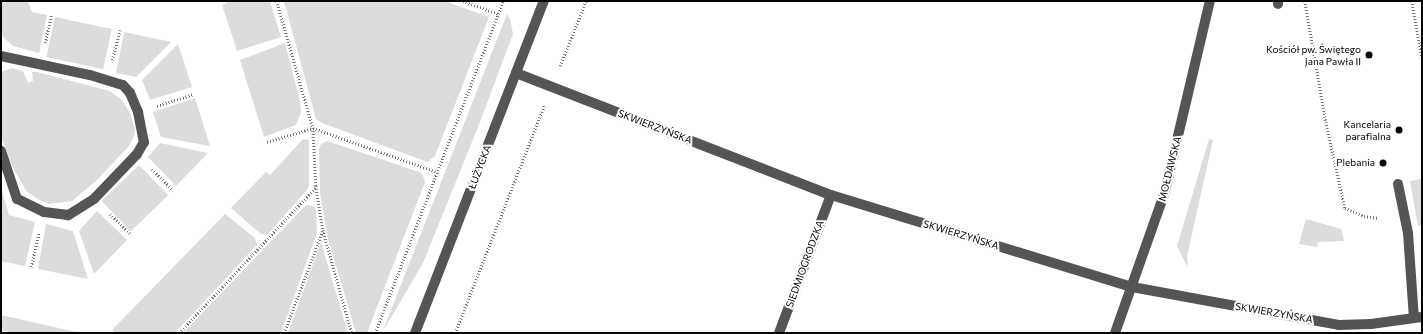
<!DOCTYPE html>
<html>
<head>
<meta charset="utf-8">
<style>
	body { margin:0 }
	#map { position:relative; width:1423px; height:334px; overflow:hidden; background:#fff; font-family:Commissioner,sans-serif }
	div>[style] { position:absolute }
	.green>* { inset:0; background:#dcdcdc; transform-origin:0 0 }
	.path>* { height:2.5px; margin-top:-1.25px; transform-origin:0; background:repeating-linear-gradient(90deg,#777 0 1px,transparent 0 3px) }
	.minor>* { height:10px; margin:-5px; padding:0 5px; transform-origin:5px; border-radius:5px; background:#555 }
	.dots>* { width:11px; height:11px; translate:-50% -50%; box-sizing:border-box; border:2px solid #fff; border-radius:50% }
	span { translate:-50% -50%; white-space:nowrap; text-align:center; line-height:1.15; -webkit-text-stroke:4px #fff; paint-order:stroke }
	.poi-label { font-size:10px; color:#000 }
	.right { translate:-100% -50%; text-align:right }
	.street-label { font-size:10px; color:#000 }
	.frame { position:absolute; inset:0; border:2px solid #000; pointer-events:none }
</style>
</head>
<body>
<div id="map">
	<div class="green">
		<i style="clip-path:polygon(1px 1px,28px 1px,32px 12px,47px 15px,39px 53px,13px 46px,4px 38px,1px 33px)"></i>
		<i style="clip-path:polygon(226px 1px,270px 1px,281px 37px,237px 51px,222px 5px,227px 3px)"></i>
		<i style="clip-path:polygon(284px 1px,445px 1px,489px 17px,435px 156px,427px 162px,422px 160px,322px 123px,316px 119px)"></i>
		<i style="clip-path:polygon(507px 14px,510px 19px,513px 34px,480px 122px,423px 263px,382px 333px)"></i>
		<i style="left:55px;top:17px;width:58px;height:41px;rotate:12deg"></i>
		<i style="clip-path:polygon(124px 32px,171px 42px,136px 77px,116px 73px)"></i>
		<i style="clip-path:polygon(285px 43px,300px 101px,301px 112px,296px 125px,264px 137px,240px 60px)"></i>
		<i style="clip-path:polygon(178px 44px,192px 87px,150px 100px,142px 80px)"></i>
		<i style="clip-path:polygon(12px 68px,23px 71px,28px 83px,33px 81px,32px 72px,37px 72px,110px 91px,122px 100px,130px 113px,135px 129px,134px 136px,129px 146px,96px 181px,72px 201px,49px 204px,41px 201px,27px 192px,14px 170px,1px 137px,1px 72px)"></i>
		<i style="clip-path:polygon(195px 98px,210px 146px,161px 137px,153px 112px)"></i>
		<i style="clip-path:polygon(303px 139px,309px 140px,309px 186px,306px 191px,268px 234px,261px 234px,231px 208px,266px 172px,270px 175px)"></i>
		<i style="clip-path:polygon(1209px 139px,1213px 140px,1187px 256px,1188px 268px,1177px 246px)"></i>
		<i style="clip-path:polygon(327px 141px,422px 173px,425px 182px,367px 333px,356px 333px,328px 239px,320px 194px,319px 149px,321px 144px)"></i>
		<i style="clip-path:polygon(160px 143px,208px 153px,176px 186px,148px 157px)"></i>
		<i style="left:139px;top:165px;width:42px;height:52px;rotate:46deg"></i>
		<i style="clip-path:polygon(1422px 179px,1422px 226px,1418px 226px,1410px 181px)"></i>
		<i style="clip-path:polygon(1px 188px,9px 215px,35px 222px,25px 266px,1px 261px)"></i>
		<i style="clip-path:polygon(306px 205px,314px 206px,316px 211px,317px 233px,281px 333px,183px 333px)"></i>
		<i style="clip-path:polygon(97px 211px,127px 240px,94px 274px,79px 231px)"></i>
		<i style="clip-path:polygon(225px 214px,255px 238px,257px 245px,175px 333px,115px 333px,112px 330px)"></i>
		<i style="clip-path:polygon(1306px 219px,1341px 229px,1344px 241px,1318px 242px,1317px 247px,1299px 244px)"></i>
		<i style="clip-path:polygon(46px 224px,73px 231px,88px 279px,38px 269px)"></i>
		<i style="clip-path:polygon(321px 242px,348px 333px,288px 333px)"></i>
		<i style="clip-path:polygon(1px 315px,81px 333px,13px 333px,1px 330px)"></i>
	</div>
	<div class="path">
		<i style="left:277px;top:1px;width:132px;rotate:74.2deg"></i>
		<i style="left:313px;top:128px;width:132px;rotate:19.5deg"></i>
		<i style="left:463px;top:1px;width:37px;rotate:20deg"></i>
		<i style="left:1305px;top:1px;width:123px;rotate:80.2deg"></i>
		<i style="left:1326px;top:122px;width:88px;rotate:77.5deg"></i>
		<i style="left:1345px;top:208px;width:21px;rotate:23deg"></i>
		<i style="left:1364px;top:216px;width:14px;rotate:8deg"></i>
		<i style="left:1412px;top:1px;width:58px;rotate:80deg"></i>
		<i style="left:45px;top:43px;width:28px;rotate:-77deg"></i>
		<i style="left:112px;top:60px;width:31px;rotate:-75deg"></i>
		<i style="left:560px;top:66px;width:70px;rotate:-68.2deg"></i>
		<i style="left:157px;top:106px;width:38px;rotate:-18deg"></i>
		<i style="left:267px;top:142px;width:48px;rotate:-16.9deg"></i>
		<i style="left:313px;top:128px;width:58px;rotate:87deg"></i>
		<i style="left:316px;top:186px;width:45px;rotate:81deg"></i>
		<i style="left:323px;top:230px;width:107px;rotate:74.3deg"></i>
		<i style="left:152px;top:169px;width:30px;rotate:45deg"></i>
		<i style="left:110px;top:214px;width:30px;rotate:44deg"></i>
		<i style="left:31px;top:267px;width:35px;rotate:-77deg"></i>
		<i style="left:179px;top:333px;width:200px;rotate:-46.8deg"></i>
		<i style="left:284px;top:333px;width:110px;rotate:-69.3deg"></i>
		<i style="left:375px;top:333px;width:356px;rotate:-68.9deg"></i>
		<i style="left:455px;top:333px;width:244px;rotate:-68.6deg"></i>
	</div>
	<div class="minor">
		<i style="left:1278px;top:4px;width:3px;rotate:-90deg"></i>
		<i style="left:1px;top:56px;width:91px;rotate:12.1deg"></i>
		<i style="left:90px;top:75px;width:34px;rotate:17deg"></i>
		<i style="left:123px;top:85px;width:11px;rotate:49deg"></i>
		<i style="left:130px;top:93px;width:21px;rotate:67deg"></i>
		<i style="left:138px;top:112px;width:31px;rotate:79deg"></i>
		<i style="left:144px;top:142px;width:14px;rotate:120deg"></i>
		<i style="left:137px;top:154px;width:62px;rotate:133.7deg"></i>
		<i style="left:94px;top:199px;width:31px;rotate:148deg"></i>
		<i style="left:68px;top:215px;width:24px;rotate:-173deg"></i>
		<i style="left:44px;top:212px;width:30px;rotate:-154deg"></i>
		<i style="left:17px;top:199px;width:51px;rotate:-108.4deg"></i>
		<i style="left:516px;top:73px;width:338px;rotate:21.2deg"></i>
		<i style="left:831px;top:195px;width:315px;rotate:17deg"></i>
		<i style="left:1132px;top:287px;width:210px;rotate:10.4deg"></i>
		<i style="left:1339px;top:325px;width:32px;rotate:-2deg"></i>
		<i style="left:1371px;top:324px;width:51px;rotate:-7.8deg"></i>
		<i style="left:1398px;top:184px;width:50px;rotate:78.5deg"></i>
		<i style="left:1408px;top:233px;width:85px;rotate:86deg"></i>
		<i style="left:415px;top:333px;width:356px;rotate:-68.8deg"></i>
		<i style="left:779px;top:333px;width:147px;rotate:-69.4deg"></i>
		<i style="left:1115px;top:333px;width:146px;rotate:-70.5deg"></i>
		<i style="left:1164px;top:195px;width:199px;rotate:-76.7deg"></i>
	</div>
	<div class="dots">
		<i style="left:1369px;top:55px;background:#000"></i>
		<i style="left:1399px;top:130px;background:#000"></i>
		<i style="left:1383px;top:163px;background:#000"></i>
	</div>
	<div class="poi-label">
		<span class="right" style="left:1361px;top:55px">Kościół pw. Świętego<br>Jana Pawła II</span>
		<span class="right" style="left:1391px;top:130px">Kancelaria<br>parafialna</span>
		<span class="right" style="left:1375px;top:163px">Plebania</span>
	</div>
	<div class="street-label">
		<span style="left:655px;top:127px;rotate:21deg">SKWIERZYŃSKA</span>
		<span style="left:480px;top:167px;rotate:-69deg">ŁUŻYCKA</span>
		<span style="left:1170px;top:169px;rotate:-76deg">MOŁDAWSKA</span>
		<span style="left:961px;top:235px;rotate:17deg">SKWIERZYŃSKA</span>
		<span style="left:805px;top:264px;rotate:-70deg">SIEDMIOGRODZKA</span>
		<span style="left:1274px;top:313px;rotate:10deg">SKWIERZYŃSKA</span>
	</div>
	<div class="frame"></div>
</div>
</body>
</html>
